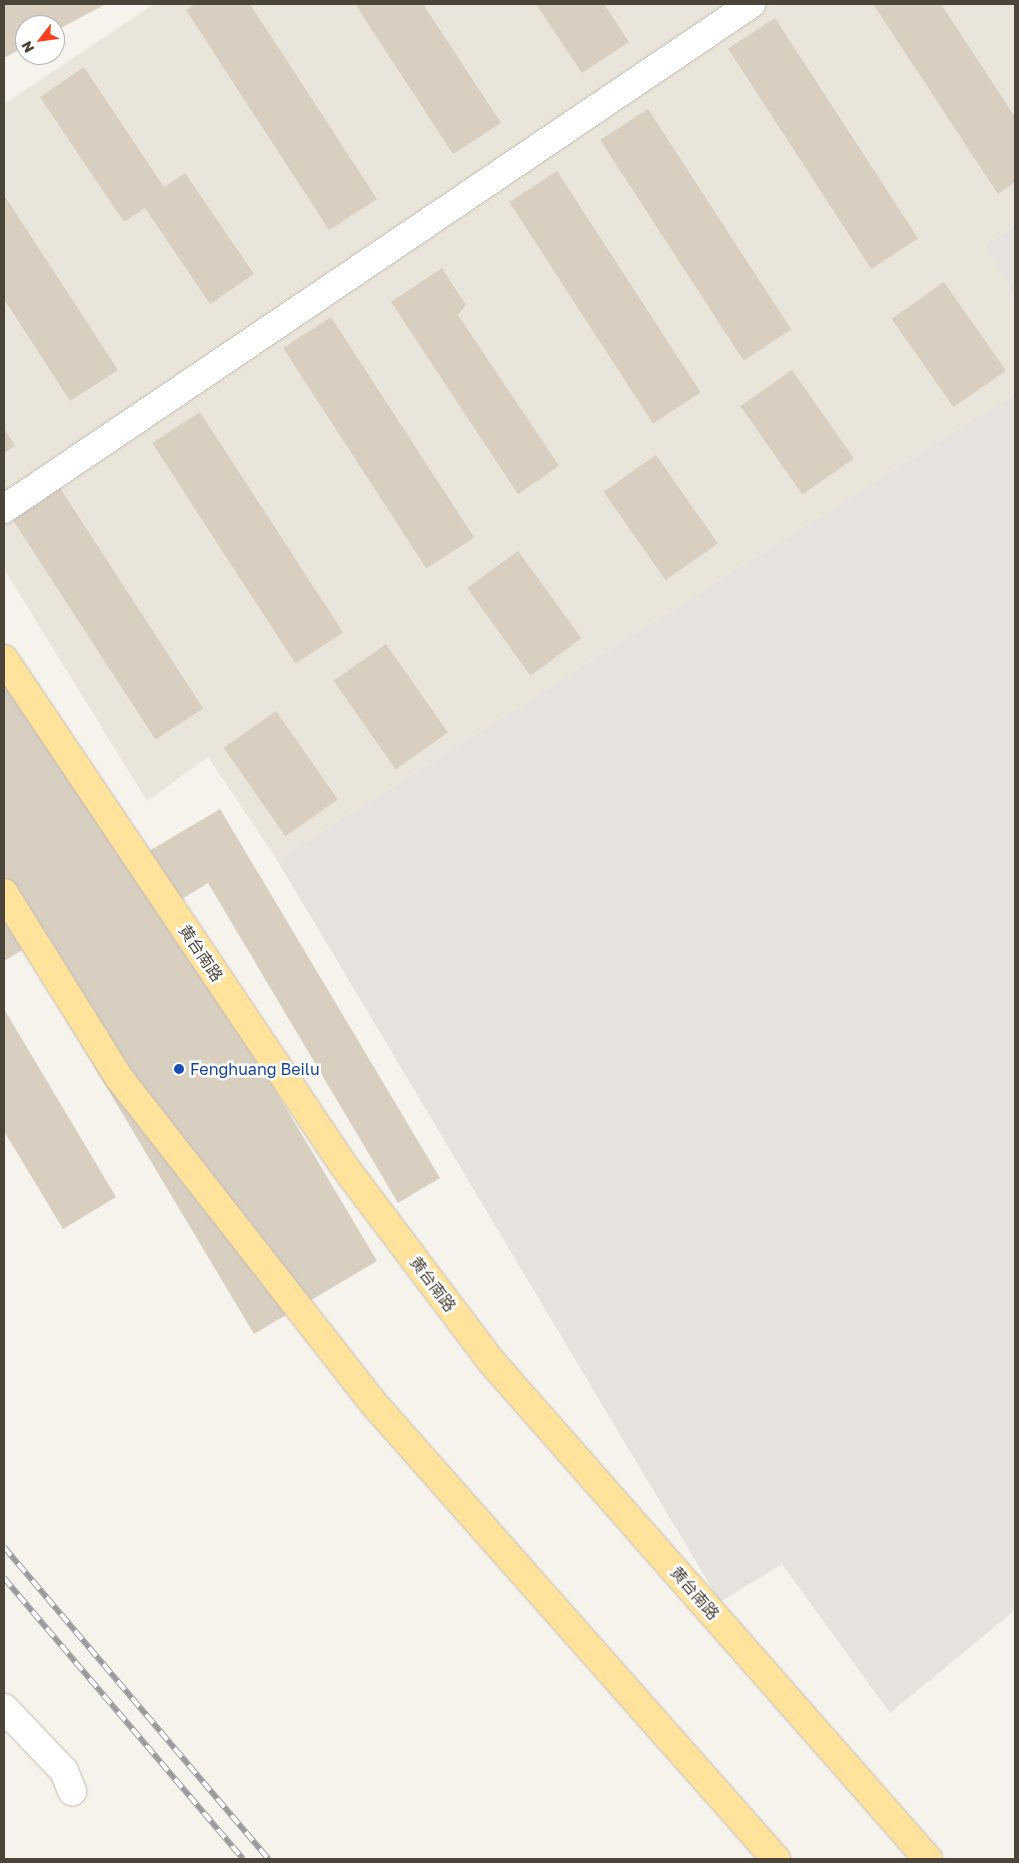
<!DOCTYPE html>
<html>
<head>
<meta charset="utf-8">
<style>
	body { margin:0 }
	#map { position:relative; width:1019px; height:1863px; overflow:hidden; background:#f6f3ec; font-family:"Golos Text","Noto Sans SC",sans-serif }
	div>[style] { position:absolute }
	.residential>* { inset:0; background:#eae5da }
	.industrial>* { inset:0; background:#e6e2dd }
	.building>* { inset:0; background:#d8cfc1; transform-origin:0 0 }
	.roads { filter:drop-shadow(0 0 1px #c2bbae) drop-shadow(0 0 1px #c2bbae) }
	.minor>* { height:28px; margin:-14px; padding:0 14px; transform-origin:14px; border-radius:14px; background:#fff }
	.major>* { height:28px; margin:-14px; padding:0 14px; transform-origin:14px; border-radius:14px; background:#ffe39c }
	.rail>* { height:5.5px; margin-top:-2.75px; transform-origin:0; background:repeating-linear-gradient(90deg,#fff 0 11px,#9a9a9a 0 22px); box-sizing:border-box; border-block:1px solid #9a9a9a }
	.dots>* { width:14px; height:14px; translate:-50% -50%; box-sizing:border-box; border:2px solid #fff; border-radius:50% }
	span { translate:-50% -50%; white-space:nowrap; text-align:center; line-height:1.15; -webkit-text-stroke:5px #fff; paint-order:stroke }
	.street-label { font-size:16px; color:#4b4439 }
	.transit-label { font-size:16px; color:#164399 }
	.left { translate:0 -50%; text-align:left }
	.frame { position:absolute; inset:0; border:5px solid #4b4439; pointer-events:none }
	.north { position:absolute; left:15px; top:15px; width:50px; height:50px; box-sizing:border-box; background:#fff; border:1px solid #b7b4b0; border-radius:50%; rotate:240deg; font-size:14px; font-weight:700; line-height:20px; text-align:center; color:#4b4439 }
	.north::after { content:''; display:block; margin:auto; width:18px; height:22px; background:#fc3f1d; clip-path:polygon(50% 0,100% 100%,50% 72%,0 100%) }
</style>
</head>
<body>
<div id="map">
	<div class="residential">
		<i style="clip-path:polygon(154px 4px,1015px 4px,1015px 225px,985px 246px,1015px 297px,1015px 393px,277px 860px,208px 757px,147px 801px,4px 569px,4px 104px)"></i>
	</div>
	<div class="industrial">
		<i style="clip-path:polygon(1015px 225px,1015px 297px,985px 246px)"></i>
		<i style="clip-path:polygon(1015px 393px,1015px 1610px,890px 1713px,782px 1564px,720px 1602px,277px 860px)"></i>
	</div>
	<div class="building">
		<i style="clip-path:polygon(4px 4px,106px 4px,55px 31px,55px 25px,25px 25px,25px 47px,6px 57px,4px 53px)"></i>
		<i style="clip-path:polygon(195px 4px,250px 4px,377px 199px,329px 230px,186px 10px)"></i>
		<i style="clip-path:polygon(355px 4px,423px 4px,501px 123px,453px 154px)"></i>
		<i style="clip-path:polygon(536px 4px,604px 4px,629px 42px,582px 73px)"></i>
		<i style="clip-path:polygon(873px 4px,941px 4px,1015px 117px,1015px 182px,998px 194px)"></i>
		<i style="left:775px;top:18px;width:263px;height:56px;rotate:57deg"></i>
		<i style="clip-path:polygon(84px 67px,164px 187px,185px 173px,254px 274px,210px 304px,145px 208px,124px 222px,40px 97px)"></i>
		<i style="left:648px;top:109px;width:263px;height:57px;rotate:57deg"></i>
		<i style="left:557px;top:171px;width:264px;height:57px;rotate:57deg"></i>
		<i style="clip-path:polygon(4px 195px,118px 370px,70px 401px,4px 299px)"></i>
		<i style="clip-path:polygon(442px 268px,466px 305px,458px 315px,559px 466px,518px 494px,391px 302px)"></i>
		<i style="left:944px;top:282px;width:108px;height:64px;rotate:55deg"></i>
		<i style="left:331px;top:317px;width:263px;height:57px;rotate:57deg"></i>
		<i style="left:792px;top:370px;width:108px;height:63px;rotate:55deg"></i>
		<i style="left:200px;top:412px;width:263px;height:57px;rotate:57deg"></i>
		<i style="clip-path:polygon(4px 428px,15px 446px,4px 453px)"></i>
		<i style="left:656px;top:455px;width:108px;height:64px;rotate:55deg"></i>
		<i style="left:60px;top:488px;width:263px;height:57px;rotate:57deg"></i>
		<i style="left:518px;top:551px;width:108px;height:63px;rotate:54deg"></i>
		<i style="left:386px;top:644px;width:108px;height:64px;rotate:55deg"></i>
		<i style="clip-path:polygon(4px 661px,127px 864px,220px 809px,440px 1178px,398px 1203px,208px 883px,167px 908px,377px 1261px,254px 1334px,24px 949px,4px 961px)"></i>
		<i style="left:276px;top:711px;width:108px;height:64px;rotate:55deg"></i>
		<i style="clip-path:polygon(4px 1009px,116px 1197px,63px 1229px,4px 1131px)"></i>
	</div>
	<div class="roads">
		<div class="minor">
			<i style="left:4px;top:509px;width:902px;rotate:-34.06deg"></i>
			<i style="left:4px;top:1708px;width:87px;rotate:46.4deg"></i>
			<i style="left:64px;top:1771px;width:22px;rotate:68deg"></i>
		</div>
		<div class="major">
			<i style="left:4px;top:659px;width:610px;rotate:56.15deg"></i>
			<i style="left:344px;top:1166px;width:243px;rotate:53deg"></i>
			<i style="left:490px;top:1360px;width:664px;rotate:48.72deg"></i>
			<i style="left:4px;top:893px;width:219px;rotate:58.1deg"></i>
			<i style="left:120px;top:1079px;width:414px;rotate:52deg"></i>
			<i style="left:375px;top:1405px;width:606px;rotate:48.55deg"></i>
		</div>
	</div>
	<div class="rail">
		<i style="left:4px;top:1547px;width:409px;rotate:49.7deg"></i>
		<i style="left:4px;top:1578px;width:369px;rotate:49.6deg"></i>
	</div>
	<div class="dots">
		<i style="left:179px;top:1069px;background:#1a4fb4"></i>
	</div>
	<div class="street-label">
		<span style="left:201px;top:953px;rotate:56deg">黄台南路</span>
		<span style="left:433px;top:1284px;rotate:53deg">黄台南路</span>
		<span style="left:695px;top:1593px;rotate:49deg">黄台南路</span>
	</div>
	<div class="transit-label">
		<span class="left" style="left:190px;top:1069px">Fenghuang Beilu</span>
	</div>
	<div class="frame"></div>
	<div class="north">N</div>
</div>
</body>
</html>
